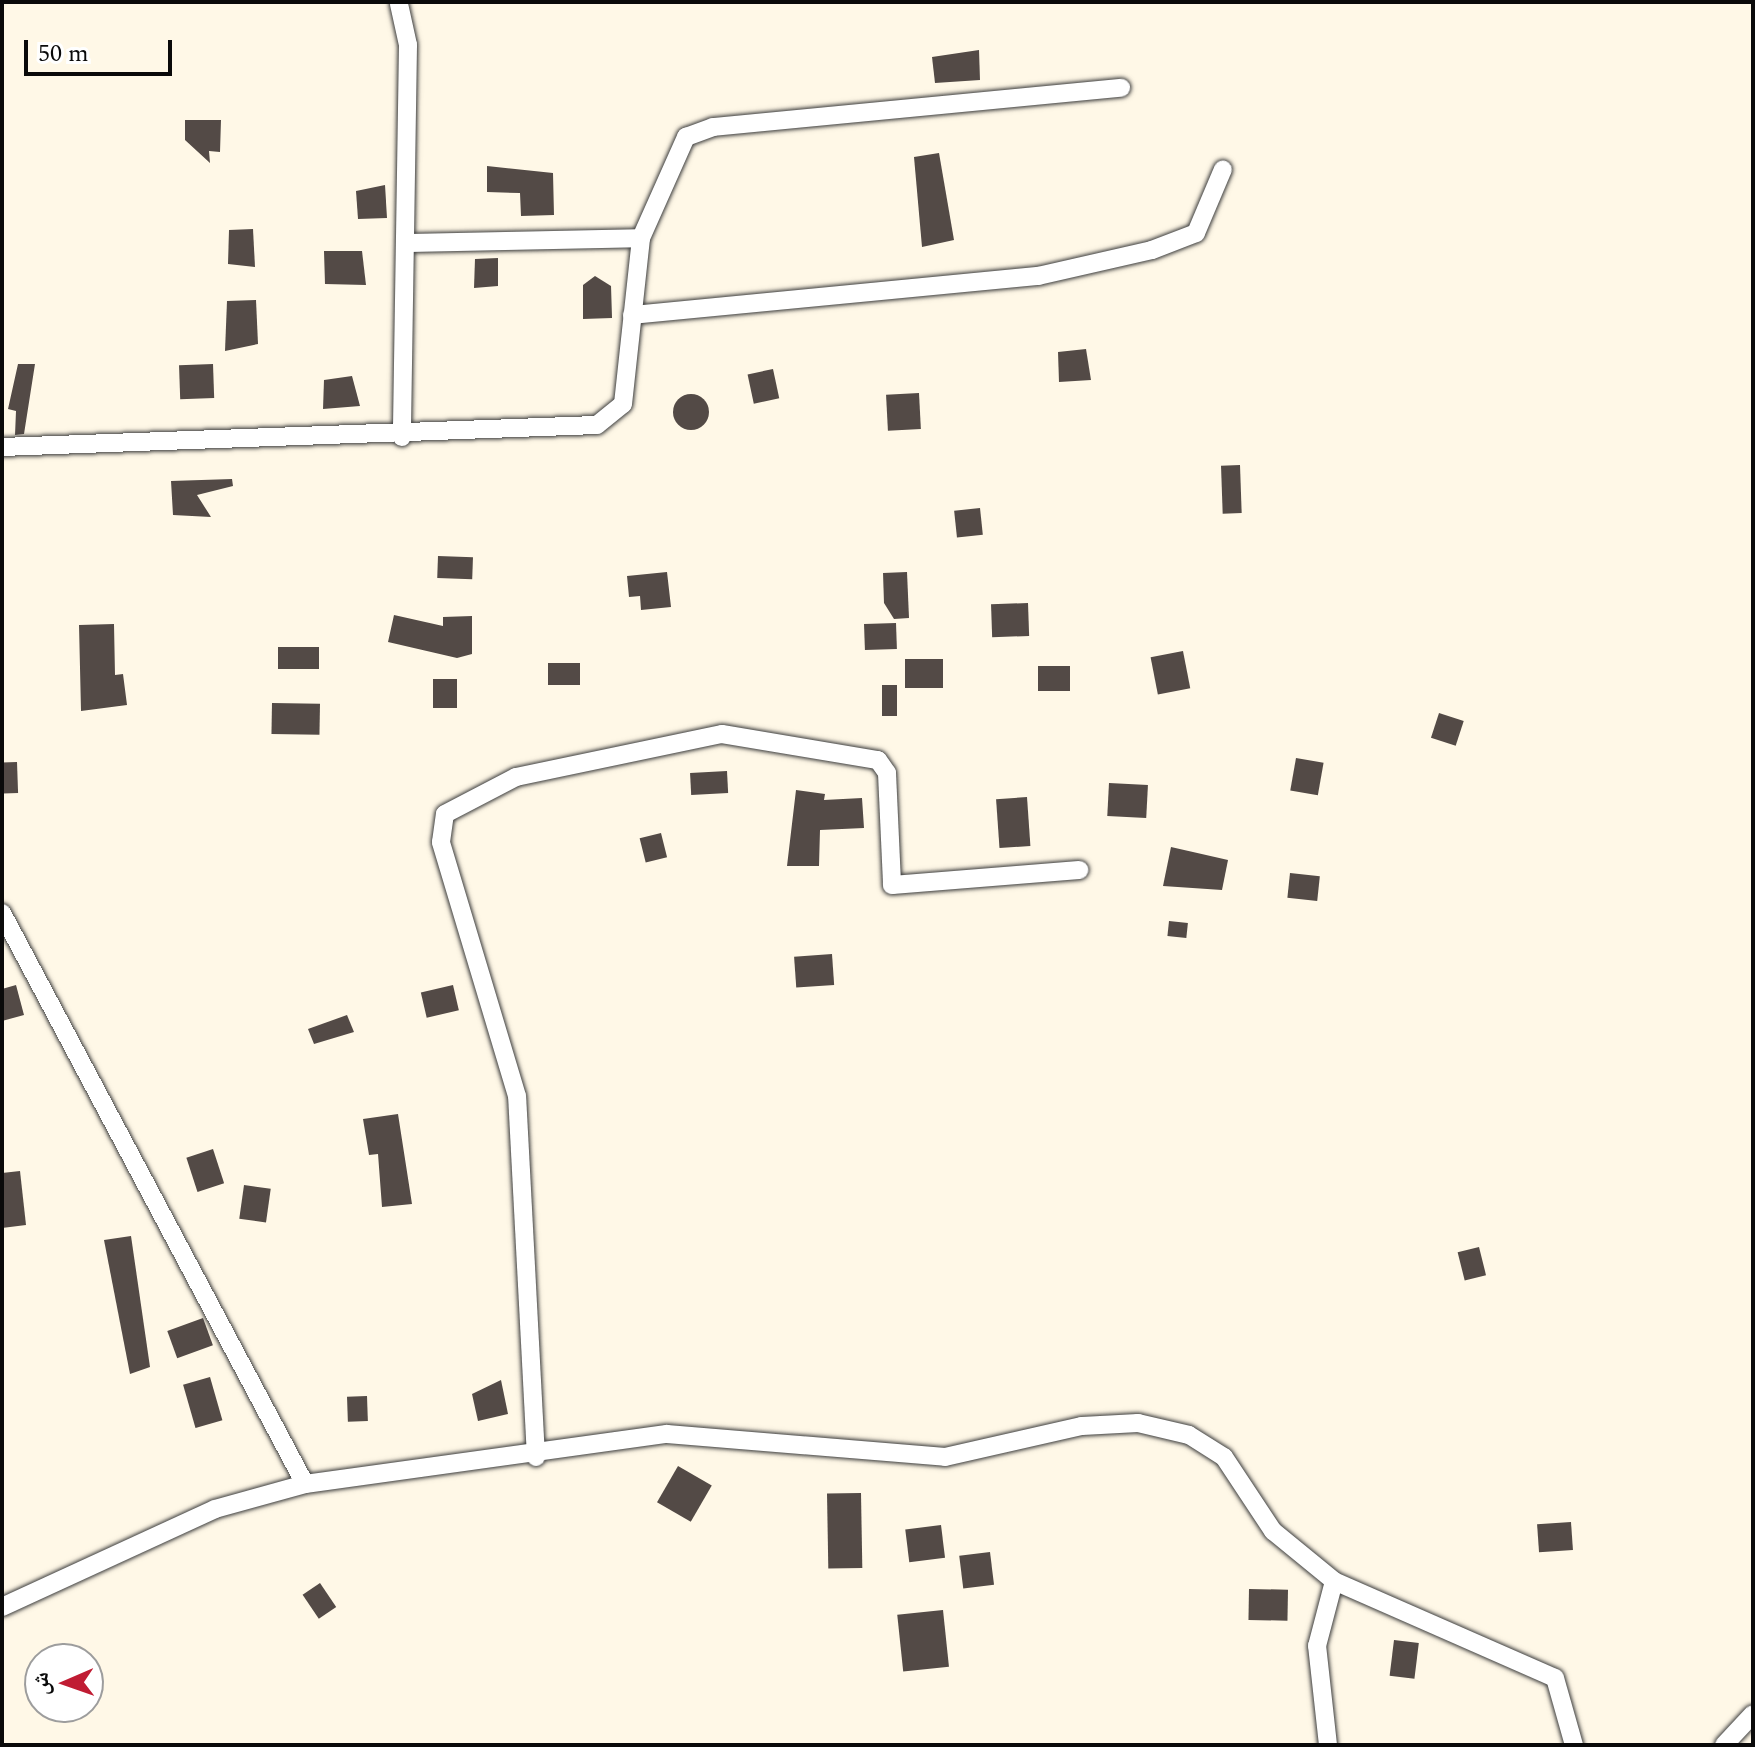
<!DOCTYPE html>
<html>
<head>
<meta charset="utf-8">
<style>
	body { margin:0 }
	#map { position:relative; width:1755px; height:1747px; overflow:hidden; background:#fff8e7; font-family:Spectral,"Noto Naskh Arabic",serif }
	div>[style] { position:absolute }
	.building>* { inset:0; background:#534a46; transform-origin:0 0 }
	.round { border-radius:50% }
	.roads { filter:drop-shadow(0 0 2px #3d3d3d) drop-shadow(0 0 2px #3d3d3d) }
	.street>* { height:18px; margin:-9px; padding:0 9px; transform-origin:9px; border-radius:9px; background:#fff }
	span { translate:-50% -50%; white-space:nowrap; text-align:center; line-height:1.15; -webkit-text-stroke:8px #fff; paint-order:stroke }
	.frame { position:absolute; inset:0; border:4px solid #0a0a0a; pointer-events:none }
	.north { position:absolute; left:24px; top:1643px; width:80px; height:80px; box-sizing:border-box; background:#fff; border:2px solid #9d9d9d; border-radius:50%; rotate:268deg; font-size:22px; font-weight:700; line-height:32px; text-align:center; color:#0a0a0a }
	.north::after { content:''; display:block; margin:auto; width:28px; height:36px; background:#c01c33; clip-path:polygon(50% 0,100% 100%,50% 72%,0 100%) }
	.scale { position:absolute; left:24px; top:40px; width:148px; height:36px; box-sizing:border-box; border:4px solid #0a0a0a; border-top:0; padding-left:10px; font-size:24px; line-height:28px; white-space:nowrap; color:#0a0a0a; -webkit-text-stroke:6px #fff; paint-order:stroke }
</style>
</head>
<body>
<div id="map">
	<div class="building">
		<i style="clip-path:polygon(979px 50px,980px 80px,935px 83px,932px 57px)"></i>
		<i style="clip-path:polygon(185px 120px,221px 120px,220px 152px,209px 151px,210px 163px,185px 140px)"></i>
		<i style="clip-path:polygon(939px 153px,954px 240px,922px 247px,914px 157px)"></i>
		<i style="clip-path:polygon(487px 166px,553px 173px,554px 215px,521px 216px,520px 193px,487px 192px)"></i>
		<i style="clip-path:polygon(385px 185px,387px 218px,358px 219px,356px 191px)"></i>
		<i style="clip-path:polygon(253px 229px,255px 267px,228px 264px,229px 230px)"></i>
		<i style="clip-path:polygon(324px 251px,362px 251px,366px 285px,325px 284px)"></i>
		<i style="clip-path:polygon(498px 258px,498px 286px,474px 288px,475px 259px)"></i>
		<i style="clip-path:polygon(595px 276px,611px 286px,612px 318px,583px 319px,583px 285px)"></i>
		<i style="clip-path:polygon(256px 300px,258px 344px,225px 351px,227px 301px)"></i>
		<i style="clip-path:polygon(1086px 349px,1091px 380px,1059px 382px,1058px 352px)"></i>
		<i style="clip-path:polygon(18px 364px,35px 364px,24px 434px,15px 435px,16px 411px,8px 409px)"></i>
		<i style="left:213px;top:364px;width:34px;height:34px;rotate:88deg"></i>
		<i style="left:773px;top:369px;width:30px;height:26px;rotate:78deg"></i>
		<i style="clip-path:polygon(352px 376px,360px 406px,323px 409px,324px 380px)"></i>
		<i style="left:919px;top:393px;width:36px;height:33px;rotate:87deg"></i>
		<i class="round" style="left:673px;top:394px;width:36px;height:36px"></i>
		<i style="left:1240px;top:465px;width:48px;height:19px;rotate:88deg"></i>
		<i style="clip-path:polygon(232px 479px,233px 486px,197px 495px,211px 517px,173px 515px,171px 481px)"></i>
		<i style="left:980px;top:508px;width:27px;height:26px;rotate:84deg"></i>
		<i style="left:438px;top:556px;width:35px;height:22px;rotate:2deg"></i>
		<i style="clip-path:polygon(667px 572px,671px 607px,641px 610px,640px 596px,629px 597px,627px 576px)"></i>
		<i style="clip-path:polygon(907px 572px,909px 618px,894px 619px,884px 603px,883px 573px)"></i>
		<i style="left:1028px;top:603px;width:33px;height:37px;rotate:88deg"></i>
		<i style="clip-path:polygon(394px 615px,443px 626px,443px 617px,472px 616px,472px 654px,457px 658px,388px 642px)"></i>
		<i style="left:896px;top:623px;width:26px;height:32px;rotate:88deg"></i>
		<i style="clip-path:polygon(114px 624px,115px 675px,123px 674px,127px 705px,81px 711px,79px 625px)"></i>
		<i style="left:319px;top:647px;width:22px;height:41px;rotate:90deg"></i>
		<i style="left:1183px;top:651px;width:38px;height:33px;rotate:79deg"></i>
		<i style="left:905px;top:659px;width:38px;height:29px"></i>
		<i style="left:548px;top:663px;width:32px;height:22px"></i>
		<i style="left:1038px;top:666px;width:32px;height:25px"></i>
		<i style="left:433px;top:679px;width:24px;height:29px"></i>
		<i style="left:882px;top:685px;width:15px;height:31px"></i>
		<i style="left:272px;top:703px;width:48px;height:31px;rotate:1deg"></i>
		<i style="left:1439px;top:713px;width:26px;height:26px;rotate:18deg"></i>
		<i style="left:1296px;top:758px;width:28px;height:33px;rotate:10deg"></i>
		<i style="left:17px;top:762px;width:31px;height:15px;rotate:88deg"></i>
		<i style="left:727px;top:771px;width:22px;height:37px;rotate:87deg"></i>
		<i style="left:1109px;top:783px;width:39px;height:33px;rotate:3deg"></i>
		<i style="clip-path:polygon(796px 790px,825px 794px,824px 800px,862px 798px,864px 828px,820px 830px,819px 866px,787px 866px)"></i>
		<i style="left:1027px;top:797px;width:49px;height:31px;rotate:86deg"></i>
		<i style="left:661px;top:833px;width:25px;height:22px;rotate:76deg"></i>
		<i style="clip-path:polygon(1171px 847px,1228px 860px,1222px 890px,1163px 886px)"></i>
		<i style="left:1290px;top:873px;width:30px;height:25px;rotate:6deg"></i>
		<i style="left:1169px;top:921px;width:19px;height:15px;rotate:6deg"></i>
		<i style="left:832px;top:954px;width:31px;height:38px;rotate:86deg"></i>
		<i style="clip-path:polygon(16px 985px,24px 1015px,2px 1021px,2px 989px)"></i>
		<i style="left:453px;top:985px;width:26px;height:33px;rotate:77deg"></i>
		<i style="clip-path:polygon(347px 1015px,354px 1032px,314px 1044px,308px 1029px)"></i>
		<i style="clip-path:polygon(398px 1114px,412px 1204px,382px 1207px,378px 1154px,369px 1155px,363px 1119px)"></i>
		<i style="left:213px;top:1149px;width:36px;height:28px;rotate:72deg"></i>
		<i style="clip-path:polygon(20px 1171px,26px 1225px,2px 1228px,2px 1173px)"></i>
		<i style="left:244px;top:1185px;width:27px;height:34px;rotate:8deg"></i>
		<i style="clip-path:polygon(131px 1236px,150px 1367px,130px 1374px,104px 1240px)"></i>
		<i style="left:1479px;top:1247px;width:29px;height:22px;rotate:76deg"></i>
		<i style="left:203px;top:1318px;width:29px;height:38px;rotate:70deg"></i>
		<i style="left:210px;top:1377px;width:45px;height:28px;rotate:74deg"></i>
		<i style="clip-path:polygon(501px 1380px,508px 1414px,478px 1421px,472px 1394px)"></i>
		<i style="left:367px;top:1396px;width:25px;height:20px;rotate:88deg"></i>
		<i style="left:678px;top:1466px;width:39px;height:42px;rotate:30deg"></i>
		<i style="left:861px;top:1493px;width:75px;height:34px;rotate:89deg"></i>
		<i style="left:1571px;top:1522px;width:28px;height:34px;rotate:86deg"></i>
		<i style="left:941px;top:1525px;width:33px;height:36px;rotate:83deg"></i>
		<i style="left:990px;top:1552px;width:33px;height:31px;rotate:83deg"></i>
		<i style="left:320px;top:1583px;width:29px;height:21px;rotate:56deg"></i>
		<i style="left:1249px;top:1589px;width:39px;height:31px;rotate:1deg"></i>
		<i style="left:943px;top:1610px;width:57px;height:46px;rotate:84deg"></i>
		<i style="left:1394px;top:1640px;width:25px;height:36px;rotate:7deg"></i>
	</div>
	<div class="roads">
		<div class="street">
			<i style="left:399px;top:4px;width:42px;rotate:77.6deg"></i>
			<i style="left:408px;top:45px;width:392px;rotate:90.9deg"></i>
			<i style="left:406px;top:243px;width:235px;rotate:-1.2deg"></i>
			<i style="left:632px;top:315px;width:408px;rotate:-5.5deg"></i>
			<i style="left:1038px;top:276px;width:117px;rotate:-12.8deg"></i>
			<i style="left:1152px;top:250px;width:47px;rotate:-21.1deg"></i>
			<i style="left:1196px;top:233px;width:69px;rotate:-67.1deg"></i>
			<i style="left:2px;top:447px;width:595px;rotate:-2.12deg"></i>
			<i style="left:597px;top:425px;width:33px;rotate:-39deg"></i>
			<i style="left:623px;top:404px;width:167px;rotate:-83.8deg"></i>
			<i style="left:641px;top:238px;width:111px;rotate:-66deg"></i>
			<i style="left:686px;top:137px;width:29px;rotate:-20deg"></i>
			<i style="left:713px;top:127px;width:410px;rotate:-5.5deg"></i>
			<i style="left:2px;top:913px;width:646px;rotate:62.05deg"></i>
			<i style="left:536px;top:1457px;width:361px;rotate:-93deg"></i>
			<i style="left:517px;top:1096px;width:265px;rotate:-106.7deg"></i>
			<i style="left:441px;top:842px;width:28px;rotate:-82deg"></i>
			<i style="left:445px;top:814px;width:80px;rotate:-27.5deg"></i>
			<i style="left:516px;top:777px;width:210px;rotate:-11.8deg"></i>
			<i style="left:722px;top:734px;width:158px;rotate:9.5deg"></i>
			<i style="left:878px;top:760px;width:16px;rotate:55deg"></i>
			<i style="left:887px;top:773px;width:112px;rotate:87.4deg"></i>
			<i style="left:892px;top:885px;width:188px;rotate:-4.6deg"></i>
			<i style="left:2px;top:1607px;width:234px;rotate:-24.7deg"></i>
			<i style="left:215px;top:1509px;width:93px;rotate:-15.5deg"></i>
			<i style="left:305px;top:1484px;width:365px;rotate:-7.9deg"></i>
			<i style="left:667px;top:1434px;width:279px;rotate:4.7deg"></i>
			<i style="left:945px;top:1457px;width:140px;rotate:-12.8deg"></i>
			<i style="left:1082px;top:1426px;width:56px;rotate:-3.1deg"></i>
			<i style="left:1138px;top:1423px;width:52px;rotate:13.2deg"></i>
			<i style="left:1189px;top:1435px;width:41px;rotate:32.2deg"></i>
			<i style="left:1224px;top:1457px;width:89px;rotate:56.5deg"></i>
			<i style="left:1273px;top:1531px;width:79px;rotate:39.3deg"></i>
			<i style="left:1334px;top:1581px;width:241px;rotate:23.7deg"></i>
			<i style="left:1555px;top:1678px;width:70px;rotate:74.2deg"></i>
			<i style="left:1328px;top:1745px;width:100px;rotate:-96.3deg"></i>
			<i style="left:1317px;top:1646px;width:67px;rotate:-75.3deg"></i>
			<i style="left:1724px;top:1745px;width:42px;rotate:-46.9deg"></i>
		</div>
	</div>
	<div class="frame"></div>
	<div class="north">ش</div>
	<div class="scale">50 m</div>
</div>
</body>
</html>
